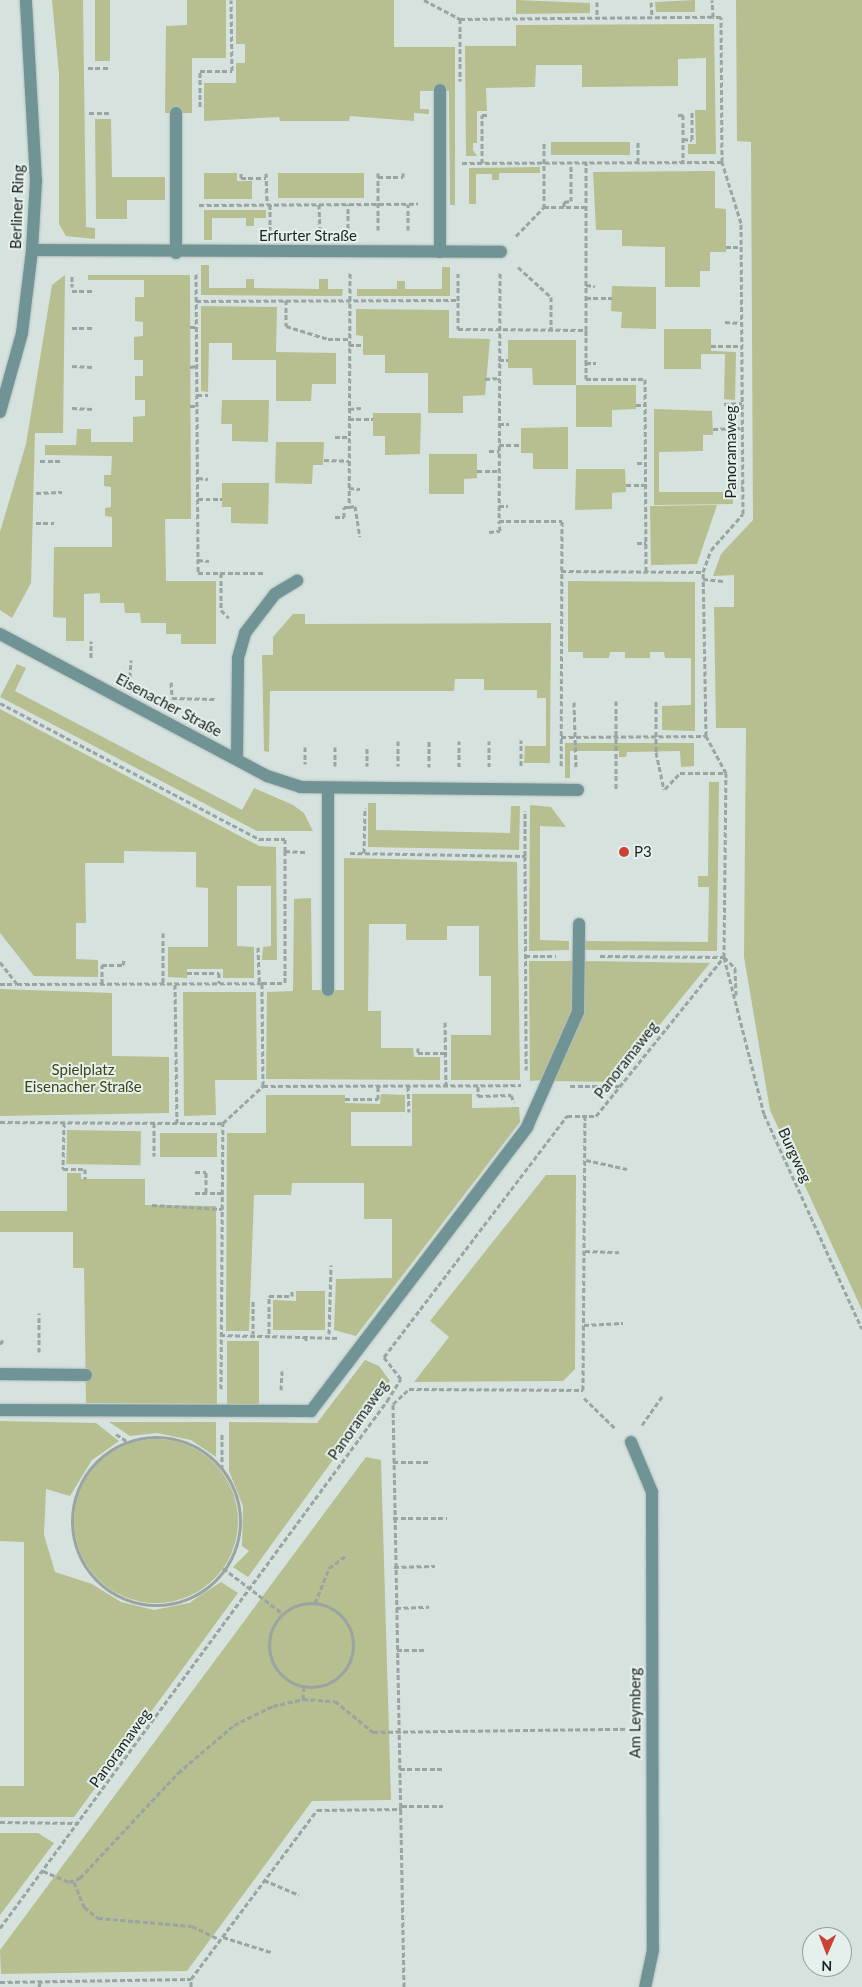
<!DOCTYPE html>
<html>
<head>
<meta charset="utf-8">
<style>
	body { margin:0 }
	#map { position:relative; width:862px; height:1987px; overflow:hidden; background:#d6e2de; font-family:Lato,sans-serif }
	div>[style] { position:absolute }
	.green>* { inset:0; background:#b7be8f; transform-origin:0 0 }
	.round { border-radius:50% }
	.path>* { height:3px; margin-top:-1.5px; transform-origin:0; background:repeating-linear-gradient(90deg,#9aa4a0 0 5px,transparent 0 7.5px) }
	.path>.ring { margin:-1.5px; padding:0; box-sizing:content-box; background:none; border:3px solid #9aa4a0; border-radius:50% }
	.roads { filter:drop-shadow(0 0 1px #b5bfbc) drop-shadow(0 0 1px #b5bfbc) }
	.service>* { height:12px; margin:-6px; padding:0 6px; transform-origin:6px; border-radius:6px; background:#709395 }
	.minor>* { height:12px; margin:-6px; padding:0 6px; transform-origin:6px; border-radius:6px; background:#709395 }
	.tertiary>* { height:12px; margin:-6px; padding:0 6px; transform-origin:6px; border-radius:6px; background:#709395 }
	.dots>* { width:14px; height:14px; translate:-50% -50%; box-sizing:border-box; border:2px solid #e4f0eb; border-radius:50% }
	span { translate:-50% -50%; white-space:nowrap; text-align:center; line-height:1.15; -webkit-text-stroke:4px #e4f0eb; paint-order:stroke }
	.street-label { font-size:15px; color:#1d211f }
	.poi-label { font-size:15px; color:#1d211f }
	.left { translate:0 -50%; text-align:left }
	.park-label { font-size:15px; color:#3f4413 }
	.north { position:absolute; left:802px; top:1927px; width:50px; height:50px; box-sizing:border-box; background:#e4f0eb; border:1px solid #949d99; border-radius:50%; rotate:181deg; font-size:14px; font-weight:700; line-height:20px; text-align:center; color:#1d211f }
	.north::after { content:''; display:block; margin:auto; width:18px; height:22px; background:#ce4033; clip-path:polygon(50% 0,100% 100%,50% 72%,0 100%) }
</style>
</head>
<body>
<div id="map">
	<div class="green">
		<i style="clip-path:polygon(52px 0,83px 0,86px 227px,95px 228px,95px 239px,66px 236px,59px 224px,59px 74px)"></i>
		<i style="left:95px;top:0;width:15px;height:61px"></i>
		<i style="clip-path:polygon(187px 0,226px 0,226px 58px,192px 58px,192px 113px,165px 113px,166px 26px,187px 25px)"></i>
		<i style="clip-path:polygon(236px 0,394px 0,394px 47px,455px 47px,455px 205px,450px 205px,449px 91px,420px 91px,420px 109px,429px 109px,429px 114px,414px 113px,414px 121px,350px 116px,349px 121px,280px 121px,279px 117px,204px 121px,204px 83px,236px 83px,236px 63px,245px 63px,245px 44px,236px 44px)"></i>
		<i style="clip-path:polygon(516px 0,590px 3px,590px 13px,516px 14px)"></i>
		<i style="clip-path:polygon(695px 0,695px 12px,656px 12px,655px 2px)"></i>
		<i style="clip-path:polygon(736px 0,862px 0,862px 1310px,770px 1110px,744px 957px,746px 728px,716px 728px,714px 607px,734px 607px,734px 575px,713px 576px,721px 554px,753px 520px,751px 142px,737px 141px)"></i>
		<i style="clip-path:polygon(714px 24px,716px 154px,688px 154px,688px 144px,696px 144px,695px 110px,706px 110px,706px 58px,678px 59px,678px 86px,582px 87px,582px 65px,536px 65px,535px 87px,486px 88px,487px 111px,477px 111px,477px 143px,473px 143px,473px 150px,477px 156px,466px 156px,465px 46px,516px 46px,516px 25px)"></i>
		<i style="clip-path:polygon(95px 119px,111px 119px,112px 177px,165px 177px,165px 200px,127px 200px,127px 219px,96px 219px)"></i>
		<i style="left:551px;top:142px;width:79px;height:13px"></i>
		<i style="clip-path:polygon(540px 167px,540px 173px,499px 173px,499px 180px,492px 180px,492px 174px,476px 174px,476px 204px,469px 204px,469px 168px)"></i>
		<i style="clip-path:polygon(715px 171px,715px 208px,726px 209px,726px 252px,710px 252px,710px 271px,700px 271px,700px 287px,665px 287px,665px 247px,622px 246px,622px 230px,596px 230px,593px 172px)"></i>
		<i style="clip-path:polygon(204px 173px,237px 173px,237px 181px,252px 181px,252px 199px,204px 199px)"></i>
		<i style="left:278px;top:173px;width:86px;height:25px"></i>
		<i style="clip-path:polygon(204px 210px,266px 210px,266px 218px,254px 218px,254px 226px,246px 226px,246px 218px,212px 218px,212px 240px,204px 240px)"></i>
		<i style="clip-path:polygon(201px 265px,209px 265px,209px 288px,246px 288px,246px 279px,254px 279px,254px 288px,319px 289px,319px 279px,328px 279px,328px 289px,343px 289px,342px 296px,201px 295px)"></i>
		<i style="clip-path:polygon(442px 267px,450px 267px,450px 296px,357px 296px,357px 289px,397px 289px,397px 281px,405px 281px,405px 289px,442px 289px)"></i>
		<i style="clip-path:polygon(65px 275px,63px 433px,35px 433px,31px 583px,12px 618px,0 610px,0 532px,26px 444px,52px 285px)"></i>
		<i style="clip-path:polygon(88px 275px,190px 275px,191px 519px,165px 519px,166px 581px,216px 581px,216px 644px,181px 644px,181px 634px,166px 634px,166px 623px,141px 623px,140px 613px,125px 613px,124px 603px,100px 603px,100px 593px,84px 594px,84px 641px,66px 641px,66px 618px,53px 617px,54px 547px,112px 547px,112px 517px,105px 516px,105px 508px,111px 507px,111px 487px,104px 486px,104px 475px,111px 475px,112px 456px,45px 455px,45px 445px,76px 445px,77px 429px,91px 429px,91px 442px,133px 442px,133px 417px,145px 416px,145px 400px,135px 400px,135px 376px,143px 376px,143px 360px,134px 360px,134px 337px,143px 336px,143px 322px,135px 321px,135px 297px,144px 297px,144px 280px,88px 280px)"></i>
		<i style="clip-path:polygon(612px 286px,656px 287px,656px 329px,621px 328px,622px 312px,611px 311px)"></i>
		<i style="clip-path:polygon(201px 306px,277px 307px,276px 352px,336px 353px,336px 384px,312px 384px,311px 401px,276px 401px,276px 360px,232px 360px,232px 343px,209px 343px,208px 392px,201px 391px)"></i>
		<i style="clip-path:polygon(356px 309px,449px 310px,449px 338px,490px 339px,485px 395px,463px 396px,463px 413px,428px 413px,428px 373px,385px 373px,385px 355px,363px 355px,363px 336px,356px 335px)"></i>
		<i style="clip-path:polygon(664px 329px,711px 329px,711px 351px,736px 352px,735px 400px,724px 399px,725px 354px,701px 354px,701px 369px,664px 369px)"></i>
		<i style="clip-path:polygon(508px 340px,576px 340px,576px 385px,636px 385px,636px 409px,612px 410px,612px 427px,576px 427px,576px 385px,533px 385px,532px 368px,508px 368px)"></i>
		<i style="clip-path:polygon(222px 400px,269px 400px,268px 442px,232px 441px,232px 424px,221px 424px)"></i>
		<i style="clip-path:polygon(654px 409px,712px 411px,713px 435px,703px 435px,703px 451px,659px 452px,659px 492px,733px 492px,733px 504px,654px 505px)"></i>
		<i style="clip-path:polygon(373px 413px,421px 413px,420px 454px,385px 455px,385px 436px,373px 436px)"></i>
		<i style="clip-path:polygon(568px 427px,568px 469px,533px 469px,533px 453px,521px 453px,521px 428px)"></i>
		<i style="clip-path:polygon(276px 442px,324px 442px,323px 465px,313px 465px,312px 484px,275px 483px)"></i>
		<i style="clip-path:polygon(429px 454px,477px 454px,477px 478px,464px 479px,464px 494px,429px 494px)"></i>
		<i style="clip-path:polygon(576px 469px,625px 469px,626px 492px,612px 493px,612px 509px,575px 510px)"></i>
		<i style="clip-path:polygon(222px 483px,269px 483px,268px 524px,231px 523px,231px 507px,222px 507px)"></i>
		<i style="clip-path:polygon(717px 505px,697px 564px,651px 565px,650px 506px)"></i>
		<i style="clip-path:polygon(568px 581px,695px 582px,695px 731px,662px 730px,662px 706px,691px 705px,691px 658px,665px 658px,664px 652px,650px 652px,650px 658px,625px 658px,625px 652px,610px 652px,609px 658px,583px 658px,583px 652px,568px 652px)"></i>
		<i style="clip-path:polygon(293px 614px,305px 614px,305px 624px,551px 623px,550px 763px,524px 763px,525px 746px,546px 746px,546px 698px,537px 698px,537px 690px,484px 690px,484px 679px,455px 679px,454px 691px,270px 691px,269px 752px,264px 751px,262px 655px,273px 655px,273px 637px)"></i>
		<i style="clip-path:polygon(17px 664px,26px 668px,15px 691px,242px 810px,254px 788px,293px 805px,304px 813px,313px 831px,257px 831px,0 697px)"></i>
		<i style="clip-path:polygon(0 709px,259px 846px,276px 847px,277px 960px,262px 960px,263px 947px,271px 946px,271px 886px,237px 886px,237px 946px,254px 947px,254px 978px,223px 978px,223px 969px,187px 969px,187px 978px,168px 977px,168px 947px,208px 947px,208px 888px,196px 887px,196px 852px,124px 851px,124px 863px,85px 863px,86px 923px,76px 923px,76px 959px,98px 960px,98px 977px,34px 976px,0 933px)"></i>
		<i style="clip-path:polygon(565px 743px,694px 743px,694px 766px,681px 767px,680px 751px,627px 752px,626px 757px,619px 757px,619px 751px,570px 751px,570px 778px,565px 778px)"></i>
		<i style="clip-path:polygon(709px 782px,719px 782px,717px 951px,584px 950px,584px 941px,708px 942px,709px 887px,698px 887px,698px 876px,708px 876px)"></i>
		<i style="clip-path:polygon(368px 803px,376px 803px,376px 830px,510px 833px,511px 806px,520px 806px,519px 850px,368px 847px)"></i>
		<i style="clip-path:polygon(530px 805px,551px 807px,566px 827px,540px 826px,540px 940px,569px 941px,569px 950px,529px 951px)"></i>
		<i style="clip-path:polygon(344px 858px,517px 862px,520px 1080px,451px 1080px,451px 1035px,491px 1035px,491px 976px,479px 976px,479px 926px,447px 926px,447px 940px,406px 940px,406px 924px,369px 924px,368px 1011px,381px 1011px,381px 1048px,413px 1048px,414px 1057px,440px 1057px,440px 1080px,266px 1079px,267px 992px,293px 991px,294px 899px,311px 898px,312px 990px,344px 990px)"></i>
		<i style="clip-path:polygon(529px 961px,574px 961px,573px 1010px,543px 1080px,530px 1081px)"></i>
		<i style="clip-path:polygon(584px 961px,710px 963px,613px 1082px,553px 1081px,584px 1012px)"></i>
		<i style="clip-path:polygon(0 989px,112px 993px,112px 1056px,169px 1057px,169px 1113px,0 1116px)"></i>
		<i style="clip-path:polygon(183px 992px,256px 992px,257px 1080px,215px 1080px,216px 1115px,184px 1116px)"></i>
		<i style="clip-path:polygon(381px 1094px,405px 1095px,405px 1112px,351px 1112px,351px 1146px,412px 1146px,412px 1094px,472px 1094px,472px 1108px,519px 1107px,520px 1122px,356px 1336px,334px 1330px,336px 1279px,392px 1278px,392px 1219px,364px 1219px,364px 1183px,292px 1183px,291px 1195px,254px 1195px,249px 1331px,226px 1331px,227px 1133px,266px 1133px,266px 1095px,345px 1095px,345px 1103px,380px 1104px)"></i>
		<i style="left:67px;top:1130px;width:74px;height:34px;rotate:1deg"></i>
		<i style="left:160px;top:1133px;width:57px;height:24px"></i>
		<i style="clip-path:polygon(67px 1173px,81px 1173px,81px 1179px,145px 1179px,145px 1205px,216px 1206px,217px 1404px,86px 1403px,84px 1268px,73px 1268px,73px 1232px,0 1232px,0 1211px,67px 1211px)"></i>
		<i style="clip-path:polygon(546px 1175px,576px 1175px,575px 1369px,563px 1381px,414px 1382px,449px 1337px,430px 1321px)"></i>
		<i style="clip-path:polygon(296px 1291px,325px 1291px,325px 1330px,273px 1330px,273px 1300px,296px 1301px)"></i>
		<i style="left:227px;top:1341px;width:32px;height:63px"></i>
		<i style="clip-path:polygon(365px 1360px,379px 1366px,390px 1381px,248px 1577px,233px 1567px,249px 1551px,242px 1546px,243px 1506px,229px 1471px,229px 1422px,317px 1423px)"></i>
		<i style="clip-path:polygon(0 1421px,96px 1423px,119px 1441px,92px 1460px,70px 1496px,46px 1489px,44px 1535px,55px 1572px,92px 1584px,121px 1602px,154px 1610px,189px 1603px,221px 1582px,238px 1593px,74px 1817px,0 1817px,0 1786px,24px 1786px,24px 1542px,0 1541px)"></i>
		<i style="clip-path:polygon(109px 1422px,216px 1422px,216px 1457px,191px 1440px,157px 1433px,130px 1436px)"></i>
		<i class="round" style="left:74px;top:1439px;width:164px;height:164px"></i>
		<i style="clip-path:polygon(366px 1457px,381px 1460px,391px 1800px,312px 1801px,187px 1971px,1px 1974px,0 1950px)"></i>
		<i style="clip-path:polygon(0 1833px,38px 1833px,54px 1843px,0 1915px)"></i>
	</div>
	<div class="path">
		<i style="left:424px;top:0;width:41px;rotate:27.8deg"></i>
		<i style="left:460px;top:19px;width:253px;rotate:-0.5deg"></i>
		<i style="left:597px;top:2px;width:16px;rotate:90deg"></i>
		<i style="left:651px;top:2px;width:15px;rotate:86deg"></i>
		<i style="left:460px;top:19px;width:62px;rotate:90deg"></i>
		<i style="left:88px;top:68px;width:22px"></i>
		<i style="left:200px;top:107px;width:36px;rotate:-90deg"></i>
		<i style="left:200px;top:71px;width:32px"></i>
		<i style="left:232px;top:71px;width:71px;rotate:-90.8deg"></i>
		<i style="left:89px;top:113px;width:22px"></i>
		<i style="left:678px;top:115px;width:5px"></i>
		<i style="left:683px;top:115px;width:47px;rotate:90deg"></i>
		<i style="left:683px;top:139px;width:9px;rotate:6deg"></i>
		<i style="left:692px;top:140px;width:30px;rotate:-90deg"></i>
		<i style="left:638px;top:142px;width:20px;rotate:90deg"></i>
		<i style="left:544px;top:143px;width:64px;rotate:90deg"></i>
		<i style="left:462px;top:163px;width:260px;rotate:-0.2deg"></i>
		<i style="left:482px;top:163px;width:48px;rotate:-90deg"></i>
		<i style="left:482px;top:115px;width:5px"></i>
		<i style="left:241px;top:173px;width:5px;rotate:90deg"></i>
		<i style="left:241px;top:178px;width:25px"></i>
		<i style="left:266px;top:173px;width:31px;rotate:88deg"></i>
		<i style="left:378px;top:173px;width:57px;rotate:90deg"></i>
		<i style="left:378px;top:177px;width:25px"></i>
		<i style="left:403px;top:177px;width:4px;rotate:-90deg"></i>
		<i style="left:270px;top:204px;width:26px;rotate:90deg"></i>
		<i style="left:319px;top:204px;width:25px;rotate:88deg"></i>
		<i style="left:199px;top:205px;width:219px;rotate:-0.3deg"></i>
		<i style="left:564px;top:207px;width:5px;rotate:-90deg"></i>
		<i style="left:564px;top:202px;width:7px;rotate:-8deg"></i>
		<i style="left:571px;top:201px;width:39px;rotate:-90deg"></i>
		<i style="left:348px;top:228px;width:24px;rotate:-90deg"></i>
		<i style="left:408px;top:230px;width:26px;rotate:-90deg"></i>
		<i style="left:516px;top:236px;width:40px;rotate:-46deg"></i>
		<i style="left:544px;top:207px;width:42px"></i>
		<i style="left:726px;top:247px;width:15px"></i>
		<i style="left:518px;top:267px;width:45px;rotate:42.3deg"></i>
		<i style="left:551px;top:297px;width:33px;rotate:90deg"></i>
		<i style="left:350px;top:273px;width:234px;rotate:90.2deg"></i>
		<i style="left:349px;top:507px;width:6px;rotate:-9deg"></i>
		<i style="left:355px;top:506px;width:31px;rotate:81deg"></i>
		<i style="left:458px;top:273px;width:56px;rotate:90deg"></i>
		<i style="left:458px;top:329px;width:128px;rotate:0.4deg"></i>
		<i style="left:586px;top:330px;width:168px;rotate:-90deg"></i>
		<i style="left:500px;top:273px;width:248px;rotate:90.2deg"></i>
		<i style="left:499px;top:521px;width:63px"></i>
		<i style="left:562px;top:521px;width:246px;rotate:90.2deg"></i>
		<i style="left:196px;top:274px;width:299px;rotate:89.6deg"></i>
		<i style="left:198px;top:573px;width:67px"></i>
		<i style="left:72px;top:276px;width:11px;rotate:90deg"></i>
		<i style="left:586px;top:285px;width:9px;rotate:6deg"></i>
		<i style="left:72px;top:291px;width:21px"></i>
		<i style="left:586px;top:298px;width:26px"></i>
		<i style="left:286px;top:300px;width:26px;rotate:90deg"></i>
		<i style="left:286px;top:326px;width:44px;rotate:17.2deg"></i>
		<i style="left:328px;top:339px;width:21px"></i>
		<i style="left:196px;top:301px;width:262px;rotate:-0.2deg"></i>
		<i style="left:725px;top:322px;width:16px;rotate:4deg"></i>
		<i style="left:190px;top:327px;width:6px"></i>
		<i style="left:72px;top:328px;width:20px"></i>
		<i style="left:586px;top:330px;width:49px;rotate:90deg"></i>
		<i style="left:586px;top:379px;width:59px"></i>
		<i style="left:645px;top:379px;width:192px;rotate:89.7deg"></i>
		<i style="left:349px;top:345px;width:14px"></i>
		<i style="left:711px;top:346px;width:31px"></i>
		<i style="left:499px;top:360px;width:9px"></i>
		<i style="left:586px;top:363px;width:10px"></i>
		<i style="left:72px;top:366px;width:21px;rotate:3deg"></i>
		<i style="left:190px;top:367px;width:7px;rotate:-8deg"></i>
		<i style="left:485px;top:379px;width:14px;rotate:-4deg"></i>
		<i style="left:197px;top:395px;width:11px"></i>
		<i style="left:724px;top:404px;width:18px;rotate:-3deg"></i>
		<i style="left:636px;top:405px;width:9px"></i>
		<i style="left:190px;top:406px;width:7px"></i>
		<i style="left:72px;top:408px;width:20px;rotate:3deg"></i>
		<i style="left:349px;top:409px;width:12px;rotate:-5deg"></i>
		<i style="left:349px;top:419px;width:24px"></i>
		<i style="left:499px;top:424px;width:10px"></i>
		<i style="left:713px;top:429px;width:29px;rotate:-2deg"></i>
		<i style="left:335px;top:437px;width:14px"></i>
		<i style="left:499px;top:445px;width:22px"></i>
		<i style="left:489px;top:451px;width:10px"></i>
		<i style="left:324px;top:460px;width:25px;rotate:2deg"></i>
		<i style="left:40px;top:461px;width:23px"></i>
		<i style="left:637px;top:463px;width:8px"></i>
		<i style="left:477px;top:471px;width:22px"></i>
		<i style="left:198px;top:478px;width:10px;rotate:6deg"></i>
		<i style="left:626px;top:485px;width:19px"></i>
		<i style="left:726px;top:487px;width:17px"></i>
		<i style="left:349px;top:488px;width:11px;rotate:5deg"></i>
		<i style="left:36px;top:493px;width:26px;rotate:-2deg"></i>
		<i style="left:198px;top:499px;width:24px"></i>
		<i style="left:499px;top:506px;width:9px"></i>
		<i style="left:335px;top:517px;width:9px"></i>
		<i style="left:344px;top:517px;width:10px;rotate:-90deg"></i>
		<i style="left:344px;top:507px;width:5px"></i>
		<i style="left:36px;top:523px;width:18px"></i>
		<i style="left:489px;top:532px;width:11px;rotate:-5deg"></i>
		<i style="left:500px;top:531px;width:10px;rotate:-96deg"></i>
		<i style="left:637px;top:543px;width:9px"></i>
		<i style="left:198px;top:560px;width:11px;rotate:5deg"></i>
		<i style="left:561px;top:571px;width:142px;rotate:0.4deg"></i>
		<i style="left:221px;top:573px;width:37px;rotate:90deg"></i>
		<i style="left:221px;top:610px;width:11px;rotate:45deg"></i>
		<i style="left:703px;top:579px;width:20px;rotate:6deg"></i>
		<i style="left:91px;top:658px;width:17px;rotate:-90deg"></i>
		<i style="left:130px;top:677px;width:17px;rotate:-87deg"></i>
		<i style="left:171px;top:682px;width:16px;rotate:86deg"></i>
		<i style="left:172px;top:698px;width:43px;rotate:1.3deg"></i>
		<i style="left:616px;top:701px;width:89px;rotate:90deg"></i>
		<i style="left:656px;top:701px;width:51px;rotate:90deg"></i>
		<i style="left:656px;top:752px;width:38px;rotate:78deg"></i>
		<i style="left:574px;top:702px;width:66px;rotate:88.3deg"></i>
		<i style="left:0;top:703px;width:293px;rotate:27.7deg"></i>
		<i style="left:259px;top:839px;width:26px"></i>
		<i style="left:285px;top:839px;width:12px;rotate:90deg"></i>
		<i style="left:561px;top:737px;width:145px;rotate:-0.4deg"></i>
		<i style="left:398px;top:741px;width:25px;rotate:90deg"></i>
		<i style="left:429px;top:741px;width:26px;rotate:90deg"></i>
		<i style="left:305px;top:747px;width:17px;rotate:90deg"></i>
		<i style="left:335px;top:747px;width:19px;rotate:90deg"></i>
		<i style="left:367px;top:748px;width:18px;rotate:90deg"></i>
		<i style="left:521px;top:766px;width:26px;rotate:-90deg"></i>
		<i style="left:459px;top:767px;width:26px;rotate:-90deg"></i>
		<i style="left:489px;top:767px;width:26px;rotate:-90deg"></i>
		<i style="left:665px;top:789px;width:22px;rotate:-47deg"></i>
		<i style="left:680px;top:773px;width:46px"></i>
		<i style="left:350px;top:853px;width:175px;rotate:1deg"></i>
		<i style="left:525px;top:856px;width:214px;rotate:89.7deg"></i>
		<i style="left:364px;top:853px;width:45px;rotate:-88.7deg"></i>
		<i style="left:525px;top:856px;width:45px;rotate:-90deg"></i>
		<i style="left:258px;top:947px;width:36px;rotate:88deg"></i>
		<i style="left:525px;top:956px;width:31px"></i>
		<i style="left:600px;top:956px;width:123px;rotate:0.5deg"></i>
		<i style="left:724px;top:957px;width:162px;rotate:75.7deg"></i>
		<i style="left:764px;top:1114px;width:236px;rotate:65.5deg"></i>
		<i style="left:724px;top:957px;width:16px;rotate:45deg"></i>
		<i style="left:735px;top:968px;width:27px;rotate:88deg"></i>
		<i style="left:0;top:962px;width:28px;rotate:52deg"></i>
		<i style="left:17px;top:984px;width:245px;rotate:-0.2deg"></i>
		<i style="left:187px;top:973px;width:32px"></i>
		<i style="left:219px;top:973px;width:10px;rotate:90deg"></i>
		<i style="left:163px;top:983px;width:50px;rotate:-90deg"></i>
		<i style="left:0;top:984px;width:16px"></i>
		<i style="left:102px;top:984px;width:19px;rotate:-90deg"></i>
		<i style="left:102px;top:965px;width:21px"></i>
		<i style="left:123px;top:965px;width:5px;rotate:-79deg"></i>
		<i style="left:175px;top:984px;width:139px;rotate:89.2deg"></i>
		<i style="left:445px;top:1022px;width:64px;rotate:89.1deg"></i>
		<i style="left:418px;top:1048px;width:5px;rotate:90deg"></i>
		<i style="left:418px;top:1053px;width:27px"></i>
		<i style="left:263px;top:1086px;width:103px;rotate:-90.6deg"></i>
		<i style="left:262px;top:983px;width:23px"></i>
		<i style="left:285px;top:983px;width:132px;rotate:-90deg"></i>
		<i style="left:285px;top:851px;width:22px;rotate:3deg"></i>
		<i style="left:408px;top:1086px;width:26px;rotate:88deg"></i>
		<i style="left:478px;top:1086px;width:10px;rotate:90deg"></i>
		<i style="left:478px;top:1096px;width:33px;rotate:-2deg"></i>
		<i style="left:511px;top:1095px;width:8px;rotate:67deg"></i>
		<i style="left:570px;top:1086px;width:49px"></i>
		<i style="left:345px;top:1099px;width:33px"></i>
		<i style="left:378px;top:1099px;width:13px;rotate:-90deg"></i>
		<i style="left:0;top:1122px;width:223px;rotate:0.3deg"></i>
		<i style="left:64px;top:1122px;width:47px;rotate:91.2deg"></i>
		<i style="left:63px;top:1169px;width:22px"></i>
		<i style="left:85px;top:1169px;width:10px;rotate:90deg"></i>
		<i style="left:154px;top:1123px;width:33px;rotate:90deg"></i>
		<i style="left:586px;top:1160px;width:42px;rotate:12.4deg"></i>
		<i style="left:195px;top:1172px;width:11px"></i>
		<i style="left:206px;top:1172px;width:21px;rotate:90deg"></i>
		<i style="left:195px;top:1193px;width:27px"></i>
		<i style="left:152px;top:1205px;width:70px;rotate:3.3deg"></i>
		<i style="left:585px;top:1251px;width:34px;rotate:2deg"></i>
		<i style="left:253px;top:1301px;width:33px;rotate:90deg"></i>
		<i style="left:584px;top:1325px;width:39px;rotate:-3deg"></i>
		<i style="left:269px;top:1334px;width:38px;rotate:-90deg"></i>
		<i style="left:269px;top:1296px;width:23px"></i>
		<i style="left:292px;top:1296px;width:5px;rotate:-90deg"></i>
		<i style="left:329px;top:1334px;width:69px;rotate:-88.3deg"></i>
		<i style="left:220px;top:1335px;width:119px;rotate:1.4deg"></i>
		<i style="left:306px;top:1341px;width:7px;rotate:-90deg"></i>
		<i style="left:0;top:1344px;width:5px;rotate:-53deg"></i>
		<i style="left:39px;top:1352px;width:39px;rotate:-90deg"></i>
		<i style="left:384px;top:1357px;width:303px;rotate:-52.8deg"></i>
		<i style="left:567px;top:1116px;width:29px"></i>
		<i style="left:596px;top:1116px;width:204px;rotate:-51.2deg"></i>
		<i style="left:724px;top:957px;width:184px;rotate:-89.4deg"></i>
		<i style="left:726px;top:773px;width:42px;rotate:-118.4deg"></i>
		<i style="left:706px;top:736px;width:164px;rotate:-91deg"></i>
		<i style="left:703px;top:572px;width:23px;rotate:-70deg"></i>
		<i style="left:711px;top:550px;width:48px;rotate:-48.4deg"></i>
		<i style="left:743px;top:514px;width:291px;rotate:-90.4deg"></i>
		<i style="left:741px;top:223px;width:64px;rotate:-107.3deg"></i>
		<i style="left:722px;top:162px;width:145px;rotate:-90.4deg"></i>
		<i style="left:721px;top:17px;width:8px;rotate:180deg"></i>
		<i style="left:713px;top:17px;width:17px;rotate:-93deg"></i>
		<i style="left:221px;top:1389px;width:266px;rotate:-89.6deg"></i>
		<i style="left:223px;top:1123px;width:54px;rotate:-42.8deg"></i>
		<i style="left:263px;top:1086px;width:258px;rotate:-0.2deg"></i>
		<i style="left:281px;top:1390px;width:19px;rotate:-87deg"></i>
		<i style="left:584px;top:1398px;width:45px;rotate:44.1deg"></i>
		<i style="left:642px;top:1425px;width:35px;rotate:-55deg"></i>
		<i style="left:116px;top:1434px;width:14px;rotate:34deg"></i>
		<i class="ring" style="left:72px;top:1437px;width:165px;height:165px"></i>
		<i style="left:393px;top:1462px;width:38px"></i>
		<i style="left:222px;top:1469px;width:36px;rotate:-90deg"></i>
		<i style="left:393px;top:1518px;width:54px"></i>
		<i style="left:394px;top:1567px;width:41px;rotate:-1.4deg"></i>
		<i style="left:223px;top:1568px;width:74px;rotate:37.3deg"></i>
		<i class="ring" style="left:269px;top:1603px;width:81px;height:81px"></i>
		<i style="left:315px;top:1603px;width:38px;rotate:-68deg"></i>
		<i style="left:329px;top:1568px;width:22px;rotate:-36deg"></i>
		<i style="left:396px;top:1608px;width:33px;rotate:-2deg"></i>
		<i style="left:397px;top:1650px;width:29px"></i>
		<i style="left:303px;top:1699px;width:12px;rotate:-85deg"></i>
		<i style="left:400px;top:1769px;width:43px"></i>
		<i style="left:402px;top:1806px;width:41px"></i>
		<i style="left:0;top:1822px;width:79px;rotate:0.7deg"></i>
		<i style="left:43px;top:1871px;width:28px;rotate:23deg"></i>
		<i style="left:69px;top:1882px;width:12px;rotate:-20deg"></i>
		<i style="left:80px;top:1878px;width:144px;rotate:-47deg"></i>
		<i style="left:178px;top:1773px;width:74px;rotate:-40.6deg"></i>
		<i style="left:234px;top:1725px;width:43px;rotate:-26deg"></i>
		<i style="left:273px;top:1706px;width:31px;rotate:-13deg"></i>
		<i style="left:303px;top:1699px;width:32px;rotate:4deg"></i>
		<i style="left:335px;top:1701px;width:49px;rotate:39.2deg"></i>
		<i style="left:373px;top:1732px;width:258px;rotate:-0.7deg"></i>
		<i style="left:264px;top:1880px;width:38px;rotate:23deg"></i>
		<i style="left:74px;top:1882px;width:27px;rotate:68deg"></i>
		<i style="left:84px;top:1907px;width:18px;rotate:38deg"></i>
		<i style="left:98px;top:1918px;width:94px;rotate:4.9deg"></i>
		<i style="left:192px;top:1926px;width:32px;rotate:26deg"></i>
		<i style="left:0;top:1928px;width:654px;rotate:-53.71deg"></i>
		<i style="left:387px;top:1401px;width:26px;rotate:-58deg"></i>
		<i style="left:401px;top:1379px;width:28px;rotate:-128deg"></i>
		<i style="left:223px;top:1937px;width:50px;rotate:17.4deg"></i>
		<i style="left:0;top:1982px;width:191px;rotate:-0.9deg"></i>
		<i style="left:39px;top:1987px;width:5px;rotate:-79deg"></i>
		<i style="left:191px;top:1987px;width:8px;rotate:-90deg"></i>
		<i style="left:191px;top:1979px;width:211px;rotate:-53.3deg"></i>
		<i style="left:317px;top:1810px;width:85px;rotate:-0.7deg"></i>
		<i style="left:404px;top:1987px;width:583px;rotate:-91.08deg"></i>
		<i style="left:393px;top:1404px;width:22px;rotate:-43deg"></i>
		<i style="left:409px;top:1389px;width:174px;rotate:0.3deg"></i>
		<i style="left:583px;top:1390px;width:274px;rotate:-89.6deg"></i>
	</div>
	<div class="roads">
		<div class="service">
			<i style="left:440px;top:252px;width:162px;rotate:-90deg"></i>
			<i style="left:176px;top:253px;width:140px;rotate:-90deg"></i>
			<i style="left:328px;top:990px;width:201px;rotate:-90deg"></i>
			<i style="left:0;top:1410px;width:311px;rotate:0.2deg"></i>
			<i style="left:311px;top:1411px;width:357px;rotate:-52.7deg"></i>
			<i style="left:527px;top:1127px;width:126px;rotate:-66.1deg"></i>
			<i style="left:578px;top:1012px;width:88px;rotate:-89.3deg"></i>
		</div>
		<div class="minor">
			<i style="left:32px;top:250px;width:469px;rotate:0.2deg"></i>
			<i style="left:0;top:634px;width:302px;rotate:28deg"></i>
			<i style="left:267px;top:776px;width:35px;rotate:18deg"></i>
			<i style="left:300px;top:787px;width:278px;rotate:0.6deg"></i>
			<i style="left:237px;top:758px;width:100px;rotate:-89.4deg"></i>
			<i style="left:238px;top:658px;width:26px;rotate:-74deg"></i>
			<i style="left:245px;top:633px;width:49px;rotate:-52.4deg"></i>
			<i style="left:275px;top:594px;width:26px;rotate:-31deg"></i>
			<i style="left:0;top:1374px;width:86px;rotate:0.7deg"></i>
			<i style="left:631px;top:1442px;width:54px;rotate:67.2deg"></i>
			<i style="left:652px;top:1492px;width:458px;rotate:89.9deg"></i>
			<i style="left:653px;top:1950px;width:38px;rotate:102deg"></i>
		</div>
		<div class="tertiary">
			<i style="left:0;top:412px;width:82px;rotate:-74.4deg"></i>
			<i style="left:22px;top:333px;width:84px;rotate:-83.1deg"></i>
			<i style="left:32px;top:250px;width:69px;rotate:-86.7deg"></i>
			<i style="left:36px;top:181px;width:181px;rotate:-93.2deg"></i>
		</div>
	</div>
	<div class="dots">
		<i style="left:624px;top:852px;background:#ce4033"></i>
	</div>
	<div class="street-label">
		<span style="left:17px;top:207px;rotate:-88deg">Berliner Ring</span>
		<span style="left:308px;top:236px">Erfurter Straße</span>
		<span style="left:731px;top:452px;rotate:-90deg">Panoramaweg</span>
		<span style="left:169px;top:705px;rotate:28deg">Eisenacher Straße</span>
		<span style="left:626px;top:1060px;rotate:-52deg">Panoramaweg</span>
		<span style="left:795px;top:1155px;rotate:65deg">Burgweg</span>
		<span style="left:358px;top:1420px;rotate:-55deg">Panoramaweg</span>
		<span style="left:635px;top:1713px;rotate:-90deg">Am Leymberg</span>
		<span style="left:120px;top:1748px;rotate:-54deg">Panoramaweg</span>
	</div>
	<div class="poi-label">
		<span class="left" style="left:634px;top:852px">P3</span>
	</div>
	<div class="park-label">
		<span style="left:83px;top:1078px">Spielplatz<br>Eisenacher Straße</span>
	</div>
	<div class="north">N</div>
</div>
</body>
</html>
